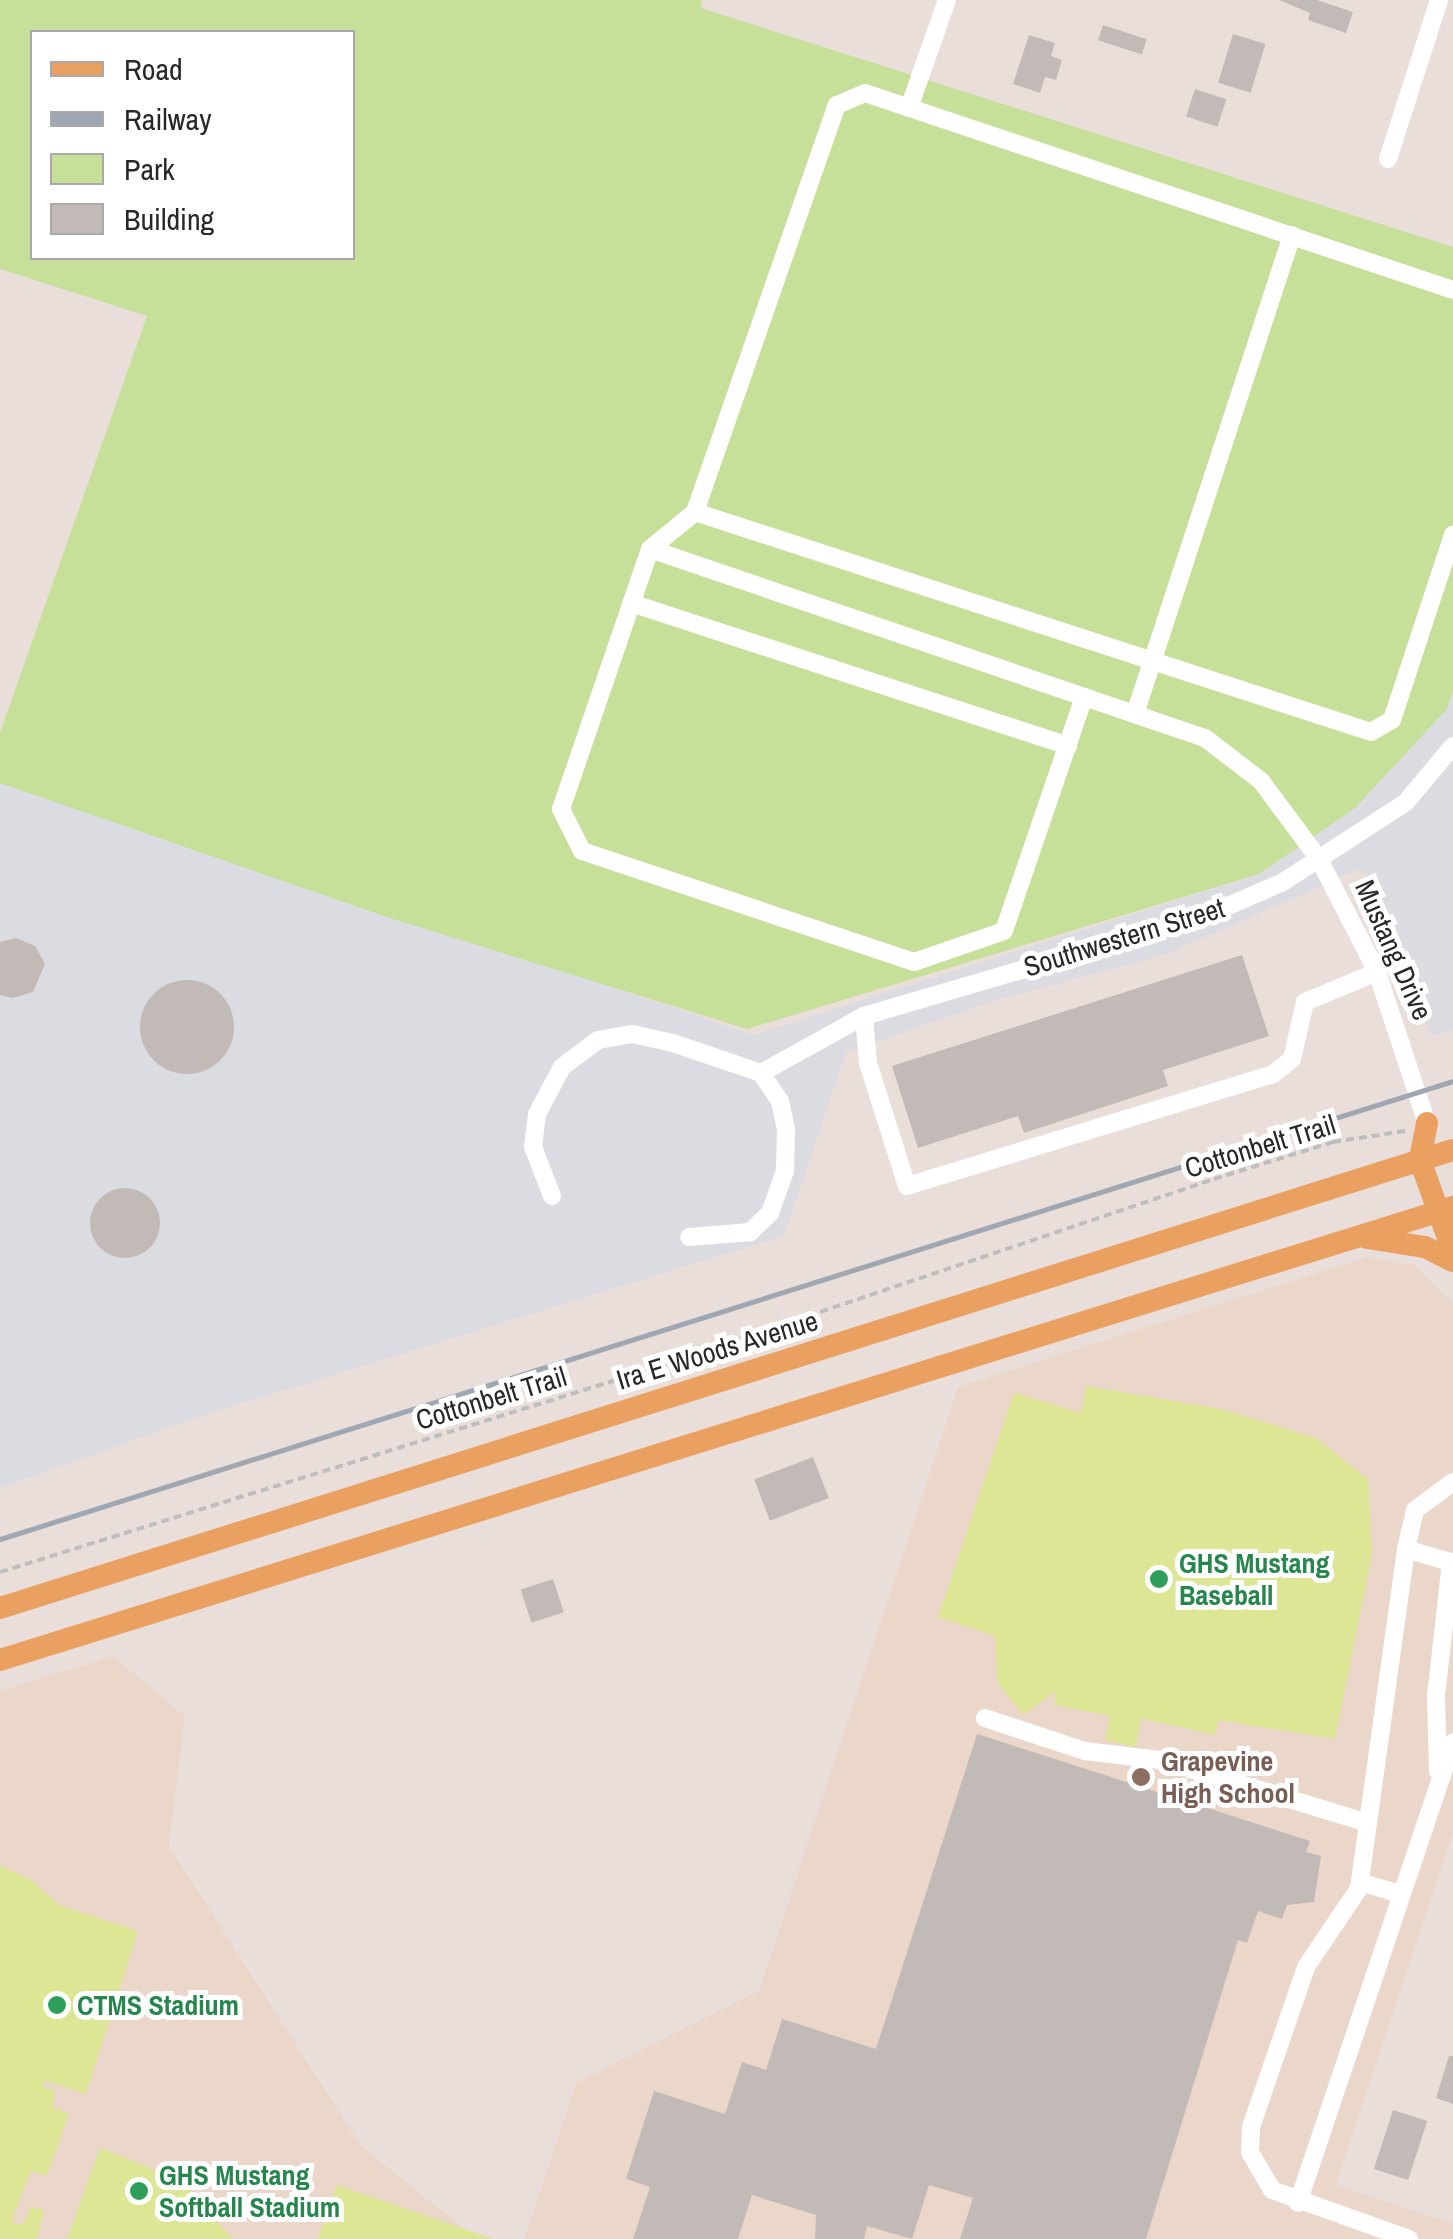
<!DOCTYPE html>
<html>
<head>
<meta charset="utf-8">
<style>
	body { margin:0 }
	#map { position:relative; width:1453px; height:2239px; overflow:hidden; background:#eadeda; font-family:"Archivo Narrow",sans-serif }
	div>[style] { position:absolute }
	.industrial>* { inset:0; background:#dbdbe2 }
	.education>* { inset:0; background:#ebd6ca }
	.green>* { inset:0; background:#c6df99 }
	.pitch>* { inset:0; background:#dce695 }
	.building>* { inset:0; background:#c2bab6; transform-origin:0 0 }
	.round { border-radius:50% }
	.path>* { height:4px; margin-top:-2px; transform-origin:0; background:repeating-linear-gradient(90deg,#bebebe 0 8px,transparent 0 13px) }
	.minor>* { height:18px; margin:-9px; padding:0 9px; transform-origin:9px; border-radius:9px; background:#fff }
	.major>* { height:22px; margin:-11px; padding:0 11px; transform-origin:11px; border-radius:11px; background:#e9a060 }
	.rail>* { height:5px; margin:-2.5px; padding:0 2.5px; transform-origin:2.5px; border-radius:2.5px; background:#9ea7b2 }
	.dots>* { width:28px; height:28px; translate:-50% -50%; box-sizing:border-box; border:5px solid #fff; border-radius:50% }
	span { translate:-50% -50%; white-space:nowrap; text-align:center; line-height:1.15; -webkit-text-stroke:10px #fff; paint-order:stroke }
	.street-label { font-size:28px; color:#282828 }
	.leisure-label { font-size:28px; color:#27864d; font-weight:700 }
	.left { translate:0 -50%; text-align:left }
	.education-label { font-size:28px; color:#785e54; font-weight:700 }
	.legend { position:absolute; left:30px; top:30px; width:325px; height:230px; box-sizing:border-box; background:#fff; border:2px solid #a9a9a9; margin:0; padding:12px 18px; list-style:none; font-size:30px; color:#282828 }
	.legend li { display:flex; align-items:center; gap:20px; height:50px }
	.legend b { width:50px; border:2px solid #a9a9a9 }
</style>
</head>
<body>
<div id="map">
	<div class="industrial">
		<i style="clip-path:polygon(1453px 691px,1453px 1030px,1432px 1036px,1362px 868px,1167px 954px,1000px 999px,846px 1052px,784px 1236px,210px 1413px,0 1488px,0 780px,753px 1035px,1259px 874px,1447px 709px)"></i>
	</div>
	<div class="education">
		<i style="clip-path:polygon(1368px 1257px,1415px 1265px,1453px 1303px,1453px 1834px,1336px 2185px,1453px 2224px,1453px 2239px,524px 2239px,576px 2083px,759px 1991px,958px 1387px)"></i>
		<i style="clip-path:polygon(113px 1656px,185px 1716px,169px 1846px,361px 2146px,477px 2239px,0 2239px,0 1691px)"></i>
	</div>
	<div class="green">
		<i style="clip-path:polygon(evenodd,0 0,702px 0,701px 8px,1453px 247px,1453px 691px,1447px 709px,1355px 808px,1259px 874px,747px 1029px,390px 918px,0 783px,0 733px,147px 316px,0 269px,0 0,32px 32px,352px 32px,352px 258px,32px 258px,32px 32px)"></i>
	</div>
	<div class="pitch">
		<i style="clip-path:polygon(1086px 1386px,1221px 1409px,1316px 1438px,1368px 1479px,1372px 1554px,1335px 1739px,1218px 1720px,1216px 1735px,1141px 1718px,1136px 1747px,1105px 1740px,1110px 1716px,1055px 1705px,1056px 1691px,1023px 1715px,997px 1682px,995px 1636px,938px 1617px,1014px 1393px,1081px 1413px)"></i>
		<i style="clip-path:polygon(0 1866px,30px 1879px,59px 1905px,138px 1931px,86px 2094px,44px 2080px,44px 2088px,55px 2090px,53px 2108px,69px 2113px,47px 2176px,31px 2171px,11px 2222px,23px 2225px,31px 2207px,44px 2210px,37px 2239px,0 2239px)"></i>
		<i style="clip-path:polygon(100px 2148px,182px 2181px,233px 2239px,67px 2239px)"></i>
		<i style="clip-path:polygon(337px 2185px,491px 2238px,491px 2239px,318px 2239px)"></i>
	</div>
	<div class="building">
		<i style="clip-path:polygon(1279px 0,1317px 0,1353px 12px,1346px 33px,1308px 20px,1310px 13px)"></i>
		<i style="left:1103px;top:25px;width:46px;height:16px;rotate:18deg"></i>
		<i style="left:1233px;top:34px;width:34px;height:51px;rotate:17deg"></i>
		<i style="clip-path:polygon(1029px 35px,1055px 43px,1051px 56px,1062px 60px,1056px 80px,1045px 77px,1040px 93px,1013px 84px)"></i>
		<i style="left:1195px;top:89px;width:33px;height:29px;rotate:18deg"></i>
		<i style="clip-path:polygon(16px 938px,35px 946px,45px 964px,33px 992px,13px 998px,0 995px,0 942px)"></i>
		<i style="clip-path:polygon(1242px 955px,1269px 1036px,1163px 1070px,1168px 1086px,1024px 1133px,1018px 1116px,918px 1148px,892px 1066px)"></i>
		<i class="round" style="left:140px;top:980px;width:94px;height:94px"></i>
		<i class="round" style="left:90px;top:1188px;width:70px;height:70px"></i>
		<i style="left:813px;top:1457px;width:44px;height:63px;rotate:69deg"></i>
		<i style="left:553px;top:1579px;width:35px;height:34px;rotate:72deg"></i>
		<i style="clip-path:polygon(977px 1734px,1310px 1841px,1306px 1852px,1321px 1856px,1314px 1902px,1287px 1905px,1282px 1919px,1258px 1911px,1247px 1943px,1238px 1940px,1146px 2239px,960px 2239px,973px 2198px,929px 2185px,912px 2239px,867px 2226px,864px 2239px,815px 2239px,816px 2215px,752px 2195px,738px 2239px,633px 2239px,650px 2187px,626px 2179px,654px 2091px,725px 2114px,742px 2062px,766px 2070px,782px 2019px,876px 2049px)"></i>
		<i style="clip-path:polygon(1449px 2056px,1453px 2056px,1453px 2104px,1436px 2098px)"></i>
		<i style="left:1393px;top:2110px;width:36px;height:62px;rotate:18deg"></i>
	</div>
	<div class="path">
		<i style="left:0;top:1572px;width:679px;rotate:-17.31deg"></i>
		<i style="left:648px;top:1370px;width:597px;rotate:-18.65deg"></i>
		<i style="left:1214px;top:1179px;width:125px;rotate:-17.3deg"></i>
		<i style="left:1333px;top:1142px;width:73px;rotate:-8.7deg"></i>
	</div>
	<div class="minor">
		<i style="left:909px;top:108px;width:114px;rotate:-70.6deg"></i>
		<i style="left:1388px;top:159px;width:167px;rotate:-72.2deg"></i>
		<i style="left:695px;top:512px;width:711px;rotate:18.03deg"></i>
		<i style="left:1371px;top:732px;width:24px;rotate:-30deg"></i>
		<i style="left:1392px;top:720px;width:195px;rotate:-71.8deg"></i>
		<i style="left:650px;top:549px;width:586px;rotate:18.81deg"></i>
		<i style="left:1205px;top:738px;width:71px;rotate:37.5deg"></i>
		<i style="left:1261px;top:781px;width:97px;rotate:53.4deg"></i>
		<i style="left:1319px;top:859px;width:127px;rotate:62.8deg"></i>
		<i style="left:1377px;top:972px;width:159px;rotate:71.7deg"></i>
		<i style="left:631px;top:603px;width:460px;rotate:18.1deg"></i>
		<i style="left:1084px;top:697px;width:247px;rotate:108.9deg"></i>
		<i style="left:1004px;top:931px;width:95px;rotate:161deg"></i>
		<i style="left:914px;top:962px;width:350px;rotate:-161.5deg"></i>
		<i style="left:582px;top:851px;width:47px;rotate:-116.6deg"></i>
		<i style="left:561px;top:809px;width:275px;rotate:-71.1deg"></i>
		<i style="left:650px;top:549px;width:58px;rotate:-39.4deg"></i>
		<i style="left:695px;top:512px;width:431px;rotate:-70.8deg"></i>
		<i style="left:837px;top:105px;width:30px;rotate:-23deg"></i>
		<i style="left:865px;top:93px;width:620px;rotate:18.52deg"></i>
		<i style="left:1135px;top:714px;width:504px;rotate:-71.85deg"></i>
		<i style="left:864px;top:1016px;width:47px;rotate:85.1deg"></i>
		<i style="left:868px;top:1063px;width:129px;rotate:72.4deg"></i>
		<i style="left:907px;top:1186px;width:383px;rotate:-17deg"></i>
		<i style="left:1273px;top:1074px;width:24px;rotate:-38deg"></i>
		<i style="left:1292px;top:1059px;width:58px;rotate:-77.2deg"></i>
		<i style="left:1305px;top:1002px;width:78px;rotate:-22.6deg"></i>
		<i style="left:761px;top:1073px;width:118px;rotate:-29deg"></i>
		<i style="left:864px;top:1016px;width:353px;rotate:-16.3deg"></i>
		<i style="left:1203px;top:917px;width:87px;rotate:-23.6deg"></i>
		<i style="left:1283px;top:882px;width:147px;rotate:-33deg"></i>
		<i style="left:1406px;top:802px;width:73px;rotate:-50deg"></i>
		<i style="left:552px;top:1196px;width:53px;rotate:-111.2deg"></i>
		<i style="left:533px;top:1147px;width:33px;rotate:-83deg"></i>
		<i style="left:537px;top:1114px;width:53px;rotate:-62deg"></i>
		<i style="left:562px;top:1067px;width:45px;rotate:-36.9deg"></i>
		<i style="left:598px;top:1040px;width:35px;rotate:-10deg"></i>
		<i style="left:632px;top:1034px;width:42px;rotate:12.4deg"></i>
		<i style="left:673px;top:1043px;width:93px;rotate:18.8deg"></i>
		<i style="left:761px;top:1073px;width:34px;rotate:56deg"></i>
		<i style="left:780px;top:1101px;width:29px;rotate:78deg"></i>
		<i style="left:786px;top:1129px;width:42px;rotate:91.4deg"></i>
		<i style="left:785px;top:1171px;width:45px;rotate:109.7deg"></i>
		<i style="left:770px;top:1213px;width:28px;rotate:136deg"></i>
		<i style="left:750px;top:1232px;width:61px;rotate:175.3deg"></i>
		<i style="left:1406px;top:1549px;width:40px;rotate:-77deg"></i>
		<i style="left:1415px;top:1510px;width:47px;rotate:-36.4deg"></i>
		<i style="left:985px;top:1718px;width:105px;rotate:18.3deg"></i>
		<i style="left:1085px;top:1751px;width:77px;rotate:6.8deg"></i>
		<i style="left:1161px;top:1760px;width:216px;rotate:16.9deg"></i>
		<i style="left:1438px;top:1771px;width:75px;rotate:-91.5deg"></i>
		<i style="left:1436px;top:1696px;width:135px;rotate:-83.6deg"></i>
		<i style="left:1360px;top:1882px;width:42px;rotate:16.7deg"></i>
		<i style="left:1298px;top:2203px;width:486px;rotate:-71.4deg"></i>
		<i style="left:1409px;top:2239px;width:145px;rotate:-160.3deg"></i>
		<i style="left:1272px;top:2190px;width:44px;rotate:-120.1deg"></i>
		<i style="left:1250px;top:2152px;width:25px;rotate:-88deg"></i>
		<i style="left:1251px;top:2127px;width:169px;rotate:-71deg"></i>
		<i style="left:1306px;top:1967px;width:95px;rotate:-56.1deg"></i>
		<i style="left:1359px;top:1888px;width:342px;rotate:-82.1deg"></i>
		<i style="left:1406px;top:1549px;width:49px;rotate:16.6deg"></i>
	</div>
	<div class="major">
		<i style="left:1427px;top:1123px;width:38px;rotate:101deg"></i>
		<i style="left:1420px;top:1160px;width:98px;rotate:70.3deg"></i>
		<i style="left:1367px;top:1238px;width:59px;rotate:8.8deg"></i>
		<i style="left:1425px;top:1247px;width:31px;rotate:27deg"></i>
		<i style="left:0;top:1608px;width:1523px;rotate:-17.5deg"></i>
		<i style="left:0;top:1660px;width:1522px;rotate:-17.32deg"></i>
	</div>
	<div class="rail">
		<i style="left:0;top:1539px;width:1523px;rotate:-17.5deg"></i>
	</div>
	<div class="dots">
		<i style="left:1159px;top:1579px;background:#2e9e5b"></i>
		<i style="left:1141px;top:1777px;background:#8d6e63"></i>
		<i style="left:57px;top:2005px;background:#2e9e5b"></i>
		<i style="left:139px;top:2191px;background:#2e9e5b"></i>
	</div>
	<div class="street-label">
		<span style="left:1124px;top:937px;rotate:-17deg">Southwestern Street</span>
		<span style="left:1394px;top:950px;rotate:66deg">Mustang Drive</span>
		<span style="left:1260px;top:1146px;rotate:-17deg">Cottonbelt Trail</span>
		<span style="left:717px;top:1350px;rotate:-17deg">Ira E Woods Avenue</span>
		<span style="left:491px;top:1398px;rotate:-17deg">Cottonbelt Trail</span>
	</div>
	<div class="leisure-label">
		<span class="left" style="left:1179px;top:1579px">GHS Mustang<br>Baseball</span>
		<span class="left" style="left:77px;top:2005px">CTMS Stadium</span>
		<span class="left" style="left:159px;top:2191px">GHS Mustang<br>Softball Stadium</span>
	</div>
	<div class="education-label">
		<span class="left" style="left:1161px;top:1777px">Grapevine<br>High School</span>
	</div>
	<ul class="legend">
	<li><b style="height:12px;background:#e9a060"></b>Road</li>
	<li><b style="height:12px;background:#9ea7b2"></b>Railway</li>
	<li><b style="height:28px;background:#c6df99"></b>Park</li>
	<li><b style="height:28px;background:#c2bab6"></b>Building</li>
	</ul>
</div>
</body>
</html>
